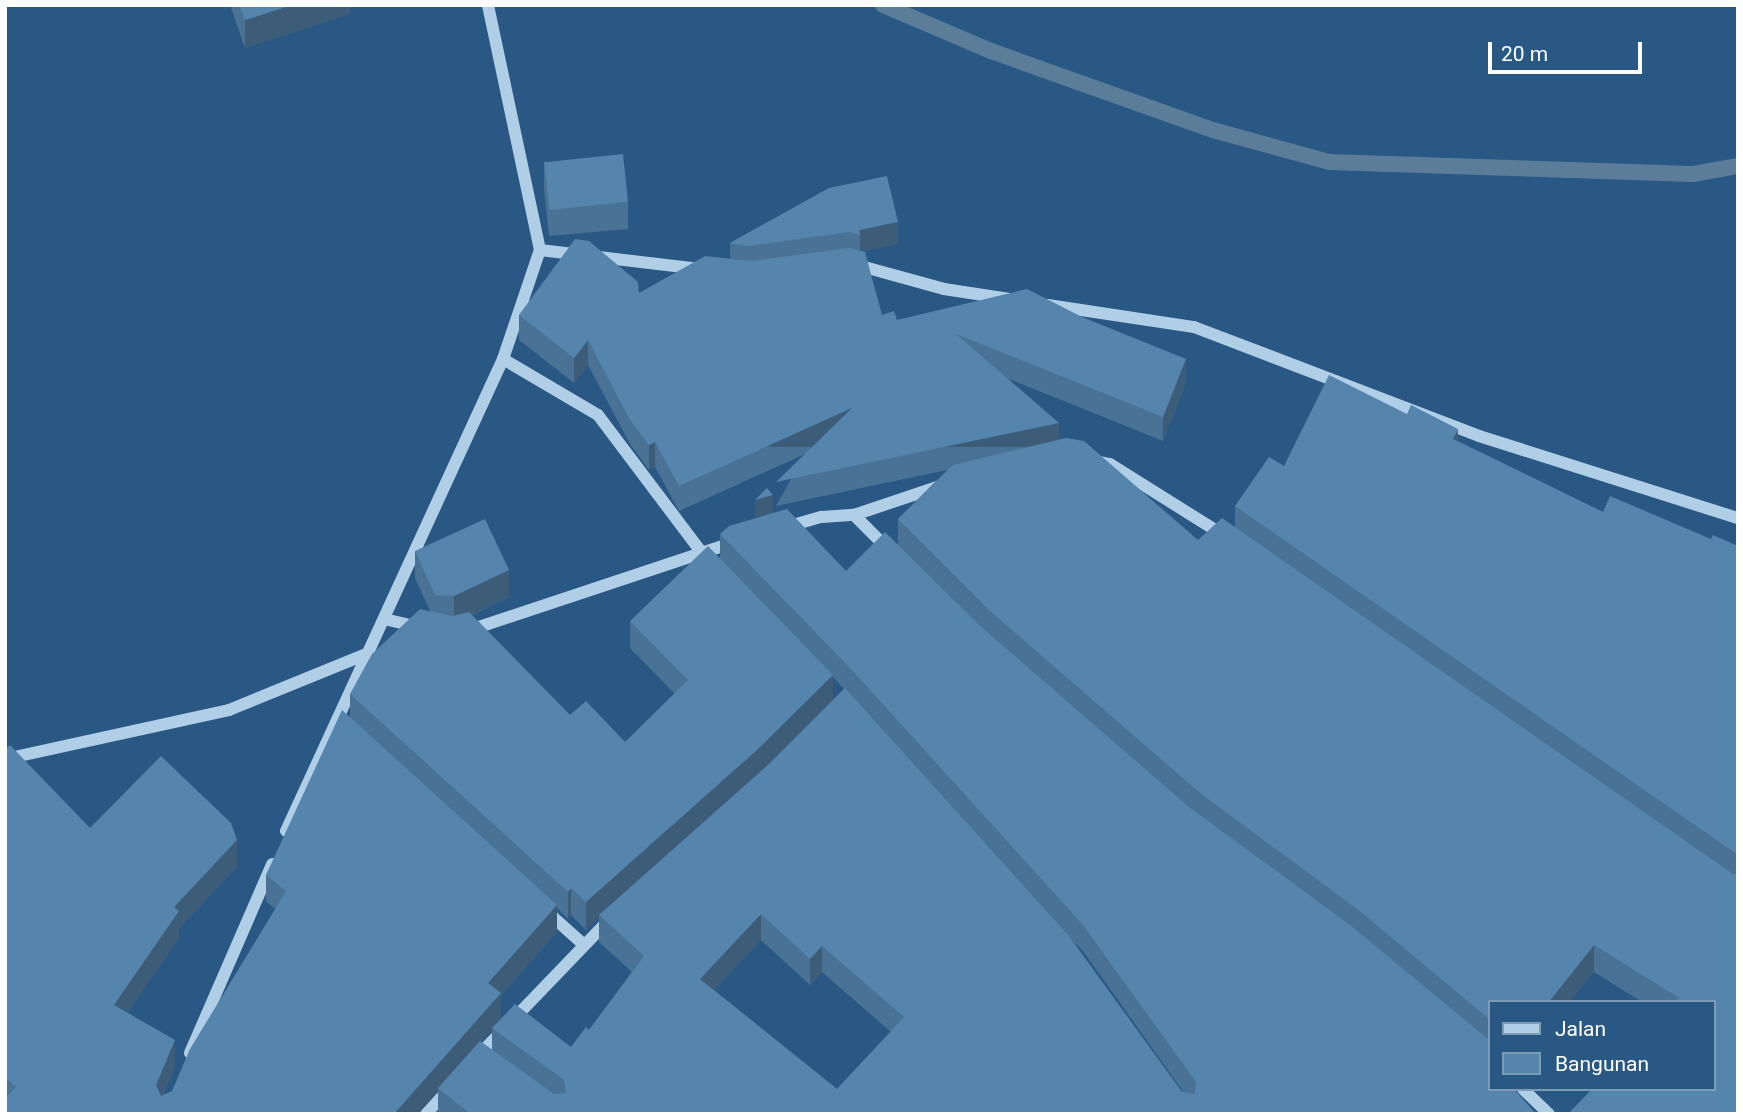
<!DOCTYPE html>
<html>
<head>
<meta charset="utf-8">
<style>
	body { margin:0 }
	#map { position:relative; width:1743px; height:1119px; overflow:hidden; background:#285883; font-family:Roboto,sans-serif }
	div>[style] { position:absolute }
	.stream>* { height:16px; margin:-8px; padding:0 8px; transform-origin:8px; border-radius:8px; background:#5b7d9a }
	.minor>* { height:12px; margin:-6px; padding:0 6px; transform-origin:6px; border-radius:6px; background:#b1cee7 }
	.wall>* { inset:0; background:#497294 }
	.shaded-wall>* { inset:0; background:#3c5c78; transform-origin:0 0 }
	.building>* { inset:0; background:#5584ac; transform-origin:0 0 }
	span { translate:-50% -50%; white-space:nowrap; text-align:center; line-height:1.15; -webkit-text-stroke:5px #285883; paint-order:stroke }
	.frame { position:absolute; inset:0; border:7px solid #fff; pointer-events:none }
	.legend { position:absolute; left:1488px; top:1000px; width:228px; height:91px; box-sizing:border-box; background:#285883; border:2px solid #7e9bb5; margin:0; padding:9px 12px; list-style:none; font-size:21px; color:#fff }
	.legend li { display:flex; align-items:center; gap:14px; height:35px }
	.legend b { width:35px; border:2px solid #7e9bb5 }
	.scale { position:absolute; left:1488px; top:42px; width:154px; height:32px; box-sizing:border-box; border:4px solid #fff; border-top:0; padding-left:9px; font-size:21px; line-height:24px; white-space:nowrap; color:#fff; -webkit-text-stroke:5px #285883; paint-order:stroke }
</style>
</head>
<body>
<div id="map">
	<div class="stream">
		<i style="left:883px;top:5px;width:117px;rotate:23.1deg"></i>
		<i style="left:991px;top:51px;width:236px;rotate:19.6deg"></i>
		<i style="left:1213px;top:130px;width:120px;rotate:15.4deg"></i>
		<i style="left:1329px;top:162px;width:364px;rotate:1.9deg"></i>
		<i style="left:1693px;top:174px;width:46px;rotate:-10.1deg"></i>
	</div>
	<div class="minor">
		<i style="left:540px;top:250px;width:161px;rotate:6.8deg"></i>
		<i style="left:857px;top:265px;width:90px;rotate:15.4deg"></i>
		<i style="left:944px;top:289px;width:66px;rotate:8.7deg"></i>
		<i style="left:1048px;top:305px;width:148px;rotate:8.6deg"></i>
		<i style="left:1194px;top:327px;width:305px;rotate:20.9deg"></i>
		<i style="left:1479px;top:436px;width:272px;rotate:17.6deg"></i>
		<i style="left:503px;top:359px;width:110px;rotate:30.5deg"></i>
		<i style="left:598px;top:415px;width:178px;rotate:53deg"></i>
		<i style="left:1094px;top:461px;width:16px;rotate:11deg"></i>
		<i style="left:1110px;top:464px;width:133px;rotate:32.1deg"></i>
		<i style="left:854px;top:515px;width:48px;rotate:45deg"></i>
		<i style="left:786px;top:527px;width:37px;rotate:-16deg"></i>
		<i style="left:822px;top:517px;width:32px;rotate:-4deg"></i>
		<i style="left:854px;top:515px;width:91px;rotate:-18.6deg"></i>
		<i style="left:384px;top:619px;width:36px;rotate:13deg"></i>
		<i style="left:467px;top:631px;width:282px;rotate:-18.4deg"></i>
		<i style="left:5px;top:759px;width:229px;rotate:-12.3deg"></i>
		<i style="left:229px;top:710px;width:148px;rotate:-22.2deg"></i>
		<i style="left:286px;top:831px;width:519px;rotate:-65.31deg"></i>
		<i style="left:503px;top:359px;width:115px;rotate:-71.3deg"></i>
		<i style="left:540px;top:250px;width:250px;rotate:-102deg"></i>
		<i style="left:544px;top:909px;width:52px;rotate:41.9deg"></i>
		<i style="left:190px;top:1053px;width:206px;rotate:-66.5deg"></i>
		<i style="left:478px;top:1056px;width:192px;rotate:-46.1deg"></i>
		<i style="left:1523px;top:1089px;width:36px;rotate:44deg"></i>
		<i style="left:426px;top:1114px;width:31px;rotate:-48deg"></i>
	</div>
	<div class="wall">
		<i style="clip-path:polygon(230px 5px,350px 5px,350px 14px,245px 48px)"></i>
		<i style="clip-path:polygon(544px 161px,628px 202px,628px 229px,549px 236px,544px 189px)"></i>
		<i style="clip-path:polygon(evenodd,829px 188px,898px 244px,863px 251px,882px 315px,897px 320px,1186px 383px,1163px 441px,1009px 379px,1059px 440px,1198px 540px,1235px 527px,1235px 506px,1284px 466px,1458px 441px,1603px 512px,1738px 546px,1738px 1114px,1713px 1002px,1642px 1002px,1594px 972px,1489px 1002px,1489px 1089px,1536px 1114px,438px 1114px,438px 1092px,418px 1114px,5px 1114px,5px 750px,90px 828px,237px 867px,179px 928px,179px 938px,127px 1013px,175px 1067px,163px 1095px,172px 1091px,275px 909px,266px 901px,266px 875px,350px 718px,350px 694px,430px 611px,415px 578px,415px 551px,509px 597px,472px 615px,570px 715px,625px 742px,675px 694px,630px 648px,630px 621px,720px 559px,720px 534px,773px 513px,846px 571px,898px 544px,898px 519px,947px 470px,776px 506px,805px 454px,679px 511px,655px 467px,649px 470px,630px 444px,588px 365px,574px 383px,519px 340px,519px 315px,639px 293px,730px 259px,730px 243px,829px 188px,833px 677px,844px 689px,833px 700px,833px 677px,829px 188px,557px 908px,568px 919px,571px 915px,586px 930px,599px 918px,599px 942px,632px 972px,589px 1030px,571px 1047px,501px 1019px,501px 995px,557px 932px,557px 908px,829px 188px,1071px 939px,1083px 951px,1184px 1093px,1182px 1092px,1071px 939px,829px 188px,761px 940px,810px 985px,822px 972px,891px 1032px,837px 1089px,714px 990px,761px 940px,829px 188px,492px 1030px,492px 1050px,481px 1042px,492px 1030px)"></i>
	</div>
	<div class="shaded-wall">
		<i style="clip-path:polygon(292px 5px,350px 5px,350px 14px,245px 48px,245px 20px)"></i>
		<i style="clip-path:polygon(898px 222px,898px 244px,860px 252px,860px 235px,859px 230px)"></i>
		<i style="clip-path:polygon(588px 340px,588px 365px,574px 383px,574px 358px)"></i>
		<i style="clip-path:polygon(1186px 359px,1186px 383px,1163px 441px,1163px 417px)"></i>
		<i style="left:852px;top:408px;width:25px;height:190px;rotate:90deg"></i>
		<i style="left:1059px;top:423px;width:24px;height:289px;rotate:90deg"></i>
		<i style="clip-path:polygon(1458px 429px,1458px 455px,1453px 439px)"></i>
		<i style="clip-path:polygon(655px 442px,655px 467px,649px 470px,649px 445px)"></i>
		<i style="clip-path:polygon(773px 495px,773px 522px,755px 527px,755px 500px)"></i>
		<i style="clip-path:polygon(509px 570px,509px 597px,454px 623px,454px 596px)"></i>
		<i style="clip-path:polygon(833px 675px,833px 702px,757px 778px,599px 915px,599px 918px,586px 930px,586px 902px)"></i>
		<i style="clip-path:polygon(237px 840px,237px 867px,179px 928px,179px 938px,114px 1032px,114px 1005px,174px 907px)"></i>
		<i style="clip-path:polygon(571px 888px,571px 915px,568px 919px,568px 892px)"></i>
		<i style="clip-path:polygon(557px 905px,557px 932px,501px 995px,501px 1020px,440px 1089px,438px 1088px,438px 1092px,418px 1114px,394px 1114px,488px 983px)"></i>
		<i style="clip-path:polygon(761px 914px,761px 940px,700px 1005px,700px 979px)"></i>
		<i style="clip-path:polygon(1594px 945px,1594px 972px,1570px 1002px,1549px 1002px)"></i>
		<i style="clip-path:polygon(822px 946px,822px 972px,810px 985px,810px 959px)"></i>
		<i style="clip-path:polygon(175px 1040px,175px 1067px,156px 1111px,156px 1085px)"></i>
	</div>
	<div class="building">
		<i style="clip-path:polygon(239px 5px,292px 5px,245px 20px)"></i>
		<i style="left:623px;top:154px;width:48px;height:79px;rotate:84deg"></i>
		<i style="clip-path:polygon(887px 176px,898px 222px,859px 230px,860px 235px,849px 232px,749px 246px,730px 243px,829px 188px)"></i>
		<i style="clip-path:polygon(575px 239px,589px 241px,638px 282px,639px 293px,705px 256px,750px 261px,849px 248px,865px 252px,882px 315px,894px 311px,897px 320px,1027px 289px,1082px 317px,1186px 359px,1163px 417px,956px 334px,1059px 423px,776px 482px,852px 408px,679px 486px,655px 442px,649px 445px,630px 420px,588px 340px,574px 358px,519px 315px)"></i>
		<i style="clip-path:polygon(1329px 375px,1407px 414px,1411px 405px,1458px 429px,1453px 439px,1603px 512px,1610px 496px,1711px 539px,1713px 535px,1738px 546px,1738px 855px,1235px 506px,1269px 457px,1284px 466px)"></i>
		<i style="clip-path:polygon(1066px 438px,1084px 441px,1198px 540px,1222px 518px,1733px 874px,1738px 874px,1738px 1114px,1568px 1114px,1592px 1089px,1713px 1089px,1713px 1002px,1676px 1002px,1679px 998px,1594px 945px,1549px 1002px,1489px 1002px,1489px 1019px,1361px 912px,1200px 793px,990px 611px,898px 519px,953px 465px)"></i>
		<i style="clip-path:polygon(767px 488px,773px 495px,755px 500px)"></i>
		<i style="clip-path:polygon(evenodd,787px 509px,846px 571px,885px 532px,978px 624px,1189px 807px,1350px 925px,1488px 1039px,1489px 1038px,1489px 1089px,1514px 1089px,1536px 1114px,471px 1114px,438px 1088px,480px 1041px,554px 1094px,566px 1093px,564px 1080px,492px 1028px,515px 1004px,571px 1047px,586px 1027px,589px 1030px,644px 956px,599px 915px,769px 764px,845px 688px,1069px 936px,1182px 1092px,1195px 1094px,1196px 1082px,1083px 925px,851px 669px,720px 534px,729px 526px,787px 509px,761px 914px,810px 959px,822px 946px,904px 1017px,837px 1089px,700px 979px,761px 914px)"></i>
		<i style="clip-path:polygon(485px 519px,509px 570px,454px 596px,435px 595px,415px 551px)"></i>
		<i style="clip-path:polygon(708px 546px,833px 675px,757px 750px,586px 902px,571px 888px,568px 892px,350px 694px,372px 654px,420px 609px,452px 616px,469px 612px,570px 715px,586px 701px,625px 742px,688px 680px,630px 621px)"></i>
		<i style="clip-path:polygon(342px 710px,557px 905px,488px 983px,501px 993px,394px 1114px,5px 1114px,5px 1095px,7px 1096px,16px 1087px,5px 1078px,5px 750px,10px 745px,90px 828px,161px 756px,231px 823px,237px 840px,174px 907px,179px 911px,114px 1005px,175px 1040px,156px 1085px,161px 1096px,172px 1091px,190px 1049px,286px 891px,266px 875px)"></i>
	</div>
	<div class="frame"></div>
	<ul class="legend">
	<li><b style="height:9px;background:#b1cee7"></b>Jalan</li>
	<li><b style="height:19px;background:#5584ac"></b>Bangunan</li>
	</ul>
	<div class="scale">20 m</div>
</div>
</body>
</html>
